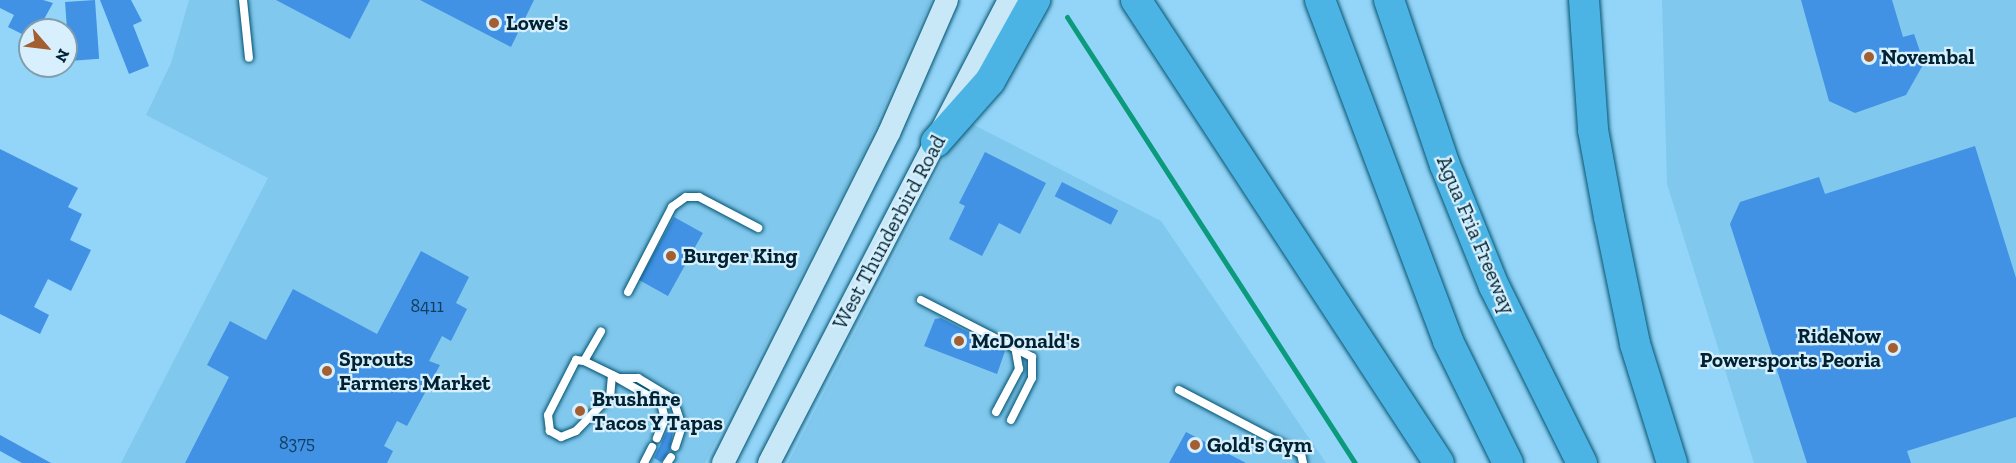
<!DOCTYPE html>
<html>
<head>
<meta charset="utf-8">
<style>
	body { margin:0 }
	#map { position:relative; width:2016px; height:463px; overflow:hidden; background:#93d5f8; font-family:"Zilla Slab",serif }
	div>[style] { position:absolute }
	.built>* { inset:0; background:#80c8ed }
	.stream>* { height:5px; margin:-2.5px; padding:0 2.5px; transform-origin:2.5px; border-radius:2.5px; background:#0b9a7c }
	.building>* { inset:0; background:#4191e4; transform-origin:0 0 }
	.roads { filter:drop-shadow(0 0 2px #035371) drop-shadow(0 0 2px #035371) }
	.service>* { height:8px; margin:-4px; padding:0 4px; transform-origin:4px; border-radius:4px; background:#fff }
	.secondary>* { height:22px; margin:-11px; padding:0 11px; transform-origin:11px; border-radius:11px; background:#c9e8f7 }
	.motorway>* { height:30px; margin:-15px; padding:0 15px; transform-origin:15px; border-radius:15px; background:#4cb4e4 }
	.dots>* { width:16px; height:16px; translate:-50% -50%; box-sizing:border-box; border:3px solid #d8f0fd; border-radius:50% }
	span { translate:-50% -50%; white-space:nowrap; text-align:center; line-height:1.15; -webkit-text-stroke:4.5px #d8f0fd; paint-order:stroke }
	.number-label { font-size:18px; color:#103e5e }
	.number-label span { -webkit-text-stroke-width:0 }
	.poi-label { font-size:21px; color:#002232; font-weight:700 }
	.left { translate:0 -50%; text-align:left }
	.right { translate:-100% -50%; text-align:right }
	.street-label { font-size:21px; color:#002232 }
	.north { position:absolute; left:18px; top:18px; width:60px; height:60px; box-sizing:border-box; background:#d8f0fd; border:2px solid #829eac; border-radius:50%; rotate:118deg; font-size:16px; font-weight:700; line-height:24px; text-align:center; color:#002232 }
	.north::after { content:''; display:block; margin:auto; width:21px; height:27px; background:#a35e31; clip-path:polygon(50% 0,100% 100%,50% 72%,0 100%) }
</style>
</head>
<body>
<div id="map">
	<div class="built">
		<i style="clip-path:polygon(189px 0,931px 0,864px 152px,705px 463px,121px 463px,268px 178px,146px 115px,171px 63px)"></i>
		<i style="clip-path:polygon(1662px 0,2016px 0,2016px 463px,1754px 463px,1667px 184px)"></i>
		<i style="clip-path:polygon(972px 124px,1161px 221px,1326px 463px,788px 463px,951px 145px)"></i>
	</div>
	<div class="stream">
		<i style="left:1067px;top:17px;width:531px;rotate:57.15deg"></i>
	</div>
	<div class="building">
		<i style="clip-path:polygon(0 0,43px 0,53px 3px,38px 30px,30px 30px,30px 38px,8px 27px,14px 15px,0 8px)"></i>
		<i style="left:95px;top:0;width:59px;height:30px;rotate:86deg"></i>
		<i style="clip-path:polygon(100px 0,131px 0,142px 21px,133px 25px,149px 66px,129px 74px)"></i>
		<i style="clip-path:polygon(276px 0,370px 0,350px 39px)"></i>
		<i style="clip-path:polygon(420px 0,534px 0,511px 47px)"></i>
		<i style="clip-path:polygon(1801px 0,1892px 0,1903px 37px,1914px 34px,1924px 63px,1906px 95px,1855px 113px,1829px 101px)"></i>
		<i style="clip-path:polygon(1975px 146px,2016px 278px,2016px 417px,1907px 451px,1911px 463px,1807px 463px,1730px 224px,1740px 202px,1819px 177px,1825px 194px)"></i>
		<i style="clip-path:polygon(0 149px,78px 188px,68px 207px,82px 214px,70px 240px,91px 250px,71px 291px,48px 279px,34px 307px,49px 315px,40px 334px,0 314px)"></i>
		<i style="clip-path:polygon(985px 152px,1046px 183px,1020px 234px,999px 223px,982px 256px,949px 239px,965px 206px,959px 203px)"></i>
		<i style="left:1062px;top:182px;width:63px;height:16px;rotate:27deg"></i>
		<i style="left:674px;top:217px;width:33px;height:72px;rotate:29deg"></i>
		<i style="clip-path:polygon(421px 251px,469px 277px,456px 303px,467px 309px,451px 341px,442px 336px,429px 361px,440px 365px,407px 426px,397px 421px,384px 446px,393px 451px,387px 463px,185px 463px,229px 377px,207px 365px,230px 321px,266px 340px,293px 289px,377px 334px)"></i>
		<i style="clip-path:polygon(941px 318px,1005px 351px,997px 374px,924px 346px,935px 319px)"></i>
		<i style="clip-path:polygon(668px 429px,673px 431px,670px 450px,661px 462px,654px 458px)"></i>
		<i style="clip-path:polygon(1186px 432px,1246px 463px,1169px 463px)"></i>
		<i style="clip-path:polygon(0 435px,51px 463px,22px 463px,0 451px)"></i>
	</div>
	<div class="roads">
		<div class="service">
			<i style="left:243px;top:0;width:58px;rotate:84.1deg"></i>
			<i style="left:628px;top:292px;width:96px;rotate:-62.6deg"></i>
			<i style="left:672px;top:207px;width:17px;rotate:-36deg"></i>
			<i style="left:686px;top:197px;width:13px"></i>
			<i style="left:699px;top:197px;width:67px;rotate:27.7deg"></i>
			<i style="left:921px;top:300px;width:125px;rotate:27.2deg"></i>
			<i style="left:1032px;top:357px;width:21px;rotate:90deg"></i>
			<i style="left:1032px;top:378px;width:47px;rotate:116.6deg"></i>
			<i style="left:584px;top:361px;width:34px;rotate:-60deg"></i>
			<i style="left:612px;top:375px;width:21px;rotate:95deg"></i>
			<i style="left:610px;top:396px;width:49px;rotate:134.2deg"></i>
			<i style="left:576px;top:431px;width:16px;rotate:158deg"></i>
			<i style="left:561px;top:437px;width:13px;rotate:-151deg"></i>
			<i style="left:550px;top:431px;width:16px;rotate:-97deg"></i>
			<i style="left:548px;top:415px;width:62px;rotate:-63deg"></i>
			<i style="left:576px;top:360px;width:8px;rotate:7deg"></i>
			<i style="left:584px;top:361px;width:39px;rotate:26deg"></i>
			<i style="left:619px;top:378px;width:19px"></i>
			<i style="left:638px;top:378px;width:41px;rotate:31deg"></i>
			<i style="left:673px;top:399px;width:28px;rotate:72deg"></i>
			<i style="left:682px;top:426px;width:22px;rotate:108deg"></i>
			<i style="left:619px;top:379px;width:48px;rotate:29.7deg"></i>
			<i style="left:661px;top:403px;width:16px;rotate:76deg"></i>
			<i style="left:665px;top:419px;width:21px;rotate:113deg"></i>
			<i style="left:1179px;top:390px;width:138px;rotate:27.7deg"></i>
			<i style="left:1301px;top:454px;width:9px;rotate:77deg"></i>
			<i style="left:996px;top:412px;width:49px;rotate:-61.9deg"></i>
			<i style="left:1019px;top:369px;width:23px;rotate:-100deg"></i>
			<i style="left:644px;top:463px;width:18px;rotate:-63deg"></i>
			<i style="left:667px;top:463px;width:7px;rotate:-56deg"></i>
		</div>
		<div class="secondary">
			<i style="left:723px;top:463px;width:369px;rotate:-63.3deg"></i>
			<i style="left:889px;top:133px;width:145px;rotate:-66.4deg"></i>
			<i style="left:769px;top:463px;width:522px;rotate:-62.6deg"></i>
		</div>
		<div class="motorway">
			<i style="left:1136px;top:0;width:553px;rotate:56.8deg"></i>
			<i style="left:1320px;top:0;width:364px;rotate:69.4deg"></i>
			<i style="left:1448px;top:341px;width:136px;rotate:63.8deg"></i>
			<i style="left:1389px;top:0;width:174px;rotate:71.3deg"></i>
			<i style="left:1445px;top:165px;width:131px;rotate:68deg"></i>
			<i style="left:1494px;top:286px;width:198px;rotate:63.6deg"></i>
			<i style="left:1584px;top:0;width:130px;rotate:86deg"></i>
			<i style="left:1593px;top:130px;width:88px;rotate:79.6deg"></i>
			<i style="left:1609px;top:217px;width:130px;rotate:78.4deg"></i>
			<i style="left:1635px;top:344px;width:125px;rotate:72.7deg"></i>
			<i style="left:936px;top:142px;width:81px;rotate:-48.5deg"></i>
			<i style="left:990px;top:81px;width:93px;rotate:-60.9deg"></i>
		</div>
	</div>
	<div class="dots">
		<i style="left:494px;top:23px;background:#a35e31"></i>
		<i style="left:1869px;top:57px;background:#a35e31"></i>
		<i style="left:671px;top:256px;background:#a35e31"></i>
		<i style="left:959px;top:341px;background:#a35e31"></i>
		<i style="left:1893px;top:348px;background:#a35e31"></i>
		<i style="left:327px;top:371px;background:#a35e31"></i>
		<i style="left:580px;top:411px;background:#a35e31"></i>
		<i style="left:1195px;top:445px;background:#a35e31"></i>
	</div>
	<div class="number-label">
		<span style="left:427px;top:306px">8411</span>
		<span style="left:297px;top:443px">8375</span>
	</div>
	<div class="poi-label">
		<span class="left" style="left:506px;top:23px">Lowe's</span>
		<span class="left" style="left:1881px;top:57px">Novembal</span>
		<span class="left" style="left:683px;top:256px">Burger King</span>
		<span class="right" style="left:1881px;top:348px">RideNow<br>Powersports Peoria</span>
		<span class="left" style="left:971px;top:341px">McDonald's</span>
		<span class="left" style="left:339px;top:371px">Sprouts<br>Farmers Market</span>
		<span class="left" style="left:592px;top:411px">Brushfire<br>Tacos Y Tapas</span>
		<span class="left" style="left:1207px;top:445px">Gold's Gym</span>
	</div>
	<div class="street-label">
		<span style="left:889px;top:232px;rotate:-62deg">West Thunderbird Road</span>
		<span style="left:1476px;top:235px;rotate:67deg">Agua Fria Freeway</span>
	</div>
	<div class="north">N</div>
</div>
</body>
</html>
